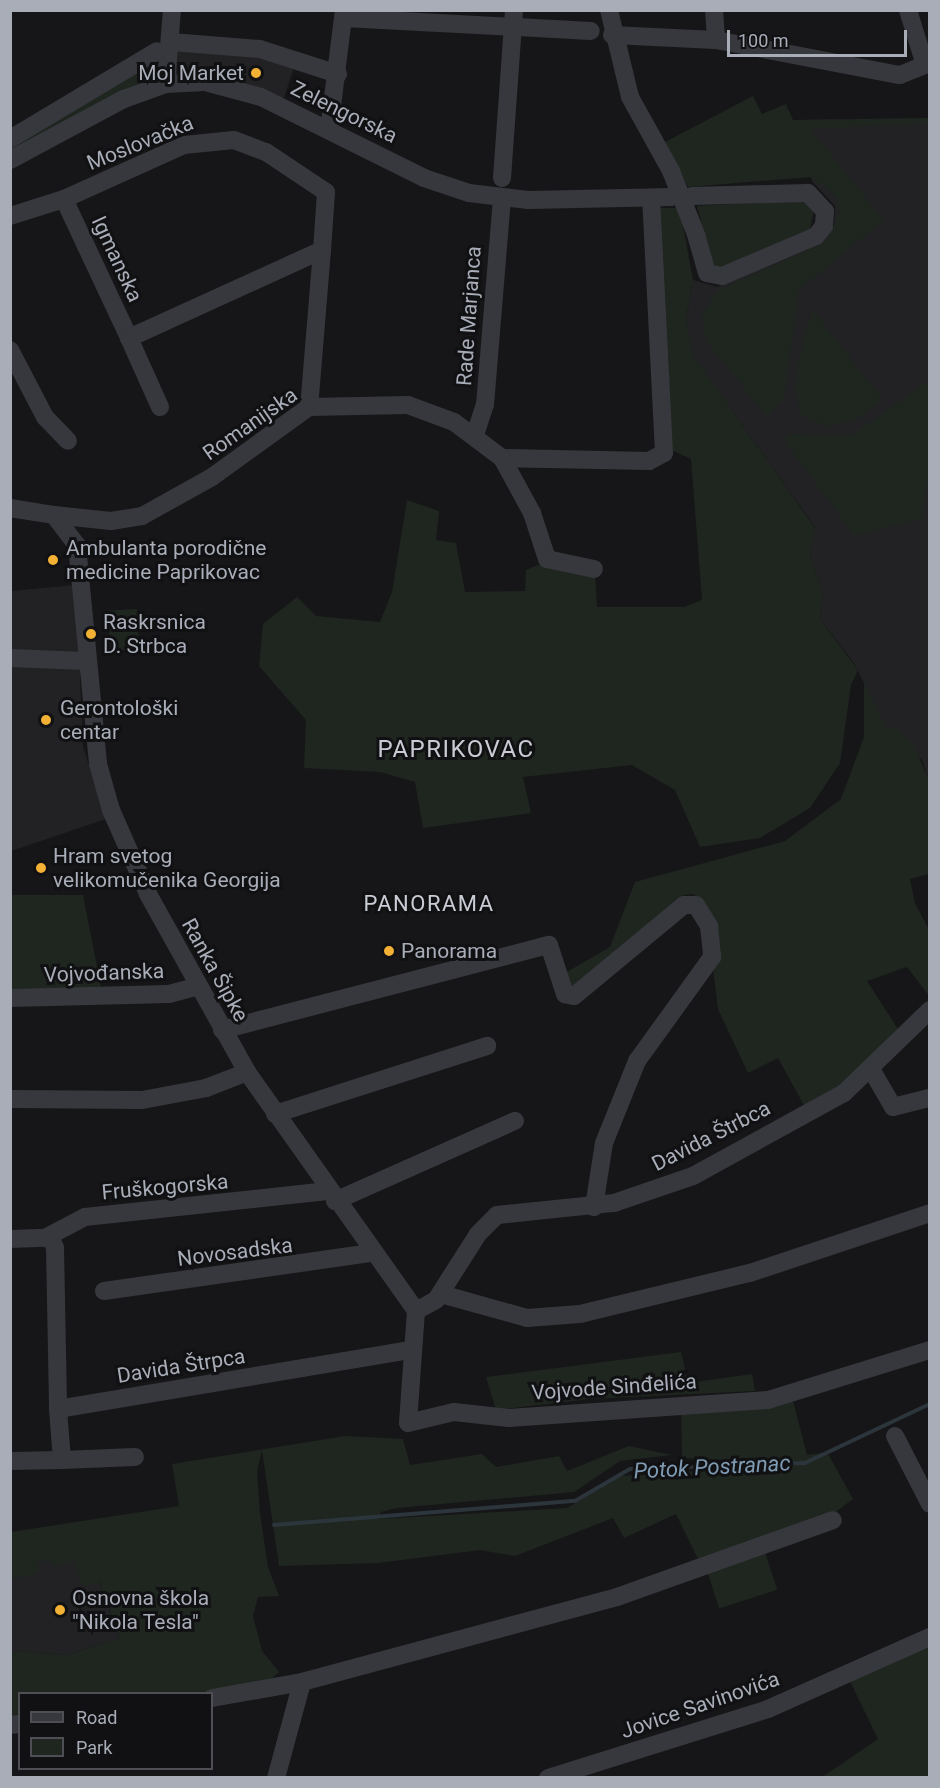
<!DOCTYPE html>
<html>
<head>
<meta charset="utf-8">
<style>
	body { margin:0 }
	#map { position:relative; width:940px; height:1788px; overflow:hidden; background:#161618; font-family:Roboto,sans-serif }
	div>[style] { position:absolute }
	.built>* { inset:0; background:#222225 }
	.green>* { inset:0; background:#1e261f; transform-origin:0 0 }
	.stream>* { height:4px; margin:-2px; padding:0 2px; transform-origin:2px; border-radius:2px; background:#2c353c }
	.minor>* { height:18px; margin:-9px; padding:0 9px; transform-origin:9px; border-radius:9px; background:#37383d }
	.minor-bridge>* { height:18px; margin:-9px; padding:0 9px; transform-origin:9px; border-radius:9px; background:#37383d }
	.dots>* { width:16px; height:16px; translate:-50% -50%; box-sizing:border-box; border:3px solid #111113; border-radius:50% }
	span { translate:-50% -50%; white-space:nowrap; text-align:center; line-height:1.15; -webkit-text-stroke:6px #111113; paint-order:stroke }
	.poi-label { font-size:21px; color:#a8adb8 }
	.right { translate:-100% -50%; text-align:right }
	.left { translate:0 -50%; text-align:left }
	.street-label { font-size:21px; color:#a8adb8 }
	.neighbourhood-label { font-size:22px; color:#c9ccd4; letter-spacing:1.5px }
	.water-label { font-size:22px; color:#7f9bb3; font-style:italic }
	.quarter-label { font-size:24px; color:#c9ccd4; letter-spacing:1.5px }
	.frame { position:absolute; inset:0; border:12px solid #a8adb8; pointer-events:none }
	.legend { position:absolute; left:18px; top:1692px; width:195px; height:78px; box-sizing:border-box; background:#111113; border:2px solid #4d4f55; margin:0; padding:8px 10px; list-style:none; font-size:18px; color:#a8adb8 }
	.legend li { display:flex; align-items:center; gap:12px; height:30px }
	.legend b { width:30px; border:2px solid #4d4f55 }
	.scale { position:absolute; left:727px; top:30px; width:180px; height:27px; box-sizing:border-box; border:3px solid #a8adb8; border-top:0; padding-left:8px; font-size:18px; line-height:21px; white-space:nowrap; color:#a8adb8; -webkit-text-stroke:4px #111113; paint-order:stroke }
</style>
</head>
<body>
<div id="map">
	<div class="built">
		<i style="clip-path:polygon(181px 45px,295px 64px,283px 101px,173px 75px,174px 52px)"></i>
		<i style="clip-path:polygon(929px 118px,929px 780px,922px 760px,887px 729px,854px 663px,820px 619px,823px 594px,810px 554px,815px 527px,693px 356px,686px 319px,693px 280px,717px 287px,807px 250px,834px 227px,835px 206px,812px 181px,793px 120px)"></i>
		<i style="clip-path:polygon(76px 585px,83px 747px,106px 819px,11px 851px,11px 591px)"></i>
		<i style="clip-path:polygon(87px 1547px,120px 1638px,67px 1655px,11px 1651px,10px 1561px)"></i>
	</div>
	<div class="green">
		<i style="clip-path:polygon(161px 54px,159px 73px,11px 151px,10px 143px)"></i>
		<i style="clip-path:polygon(753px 96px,762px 114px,786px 104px,793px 120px,929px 118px,929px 123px,810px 129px,884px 220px,799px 290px,784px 399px,767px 417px,706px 340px,702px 314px,717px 291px,827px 241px,840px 211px,835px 196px,812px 177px,688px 187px,665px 142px)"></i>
		<i style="clip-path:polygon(804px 200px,814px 210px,810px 229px,719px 268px,712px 264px,697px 206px)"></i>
		<i style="clip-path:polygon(655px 208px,677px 208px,683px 225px,693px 280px,686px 319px,693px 355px,815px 528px,810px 554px,823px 594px,820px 619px,858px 670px,851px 685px,840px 763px,810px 808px,760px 838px,700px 847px,675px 790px,632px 765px,523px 777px,531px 813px,423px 828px,415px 782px,380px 772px,304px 768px,306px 720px,259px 666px,263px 624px,297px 597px,316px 616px,380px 622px,392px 592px,407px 500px,439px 511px,436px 540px,456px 543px,465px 592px,525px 591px,526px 570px,545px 562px,595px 572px,597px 607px,684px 607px,702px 600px,691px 459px,669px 449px)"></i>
		<i style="clip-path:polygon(812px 309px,883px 400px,857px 419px,828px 427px,801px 415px,796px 392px,797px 367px)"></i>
		<i style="clip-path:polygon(929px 381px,929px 472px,922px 518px,855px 536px,786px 443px,785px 434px,851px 435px)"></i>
		<i style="left:137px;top:609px;width:40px;height:29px;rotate:87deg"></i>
		<i style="clip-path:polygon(864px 682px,887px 729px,896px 726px,913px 744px,929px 780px,929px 874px,910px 879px,915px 903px,929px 930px,930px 997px,907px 967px,867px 981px,900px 1032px,857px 1076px,806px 1109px,778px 1058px,748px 1073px,718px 1009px,713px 969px,721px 950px,715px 920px,694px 894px,683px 895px,572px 986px,565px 973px,610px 947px,635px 882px,785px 841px,841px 799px,864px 737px)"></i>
		<i style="clip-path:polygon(11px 895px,83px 895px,102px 992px,11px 991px)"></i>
		<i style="clip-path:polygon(681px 1352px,688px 1383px,752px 1374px,755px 1391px,589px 1399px,496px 1410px,486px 1377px)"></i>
		<i style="clip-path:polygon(792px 1397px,807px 1455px,827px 1452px,853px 1499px,833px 1514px,698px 1559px,676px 1514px,624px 1538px,613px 1518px,515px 1556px,480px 1550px,378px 1563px,279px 1566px,262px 1450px,257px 1471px,260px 1513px,268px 1567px,279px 1596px,258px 1597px,253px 1616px,262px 1651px,279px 1672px,267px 1683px,208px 1693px,20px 1694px,19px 1716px,11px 1717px,11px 1651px,67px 1655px,120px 1638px,100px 1582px,83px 1587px,74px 1561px,54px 1567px,49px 1559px,37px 1564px,39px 1573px,11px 1579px,11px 1532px,179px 1506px,172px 1464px,345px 1436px,403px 1439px,410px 1465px,482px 1454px,496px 1467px,559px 1456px,567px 1471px,629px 1446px,672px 1455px,620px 1461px,574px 1492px,397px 1508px,381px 1512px,378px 1519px,567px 1508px,621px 1476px,730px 1469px,730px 1460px,682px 1458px,681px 1405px)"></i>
		<i style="left:763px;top:1546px;width:46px;height:61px;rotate:72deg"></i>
		<i style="clip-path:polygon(929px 1642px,929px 1777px,821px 1778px,878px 1739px,848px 1677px)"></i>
	</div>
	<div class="stream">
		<i style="left:274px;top:1525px;width:302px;rotate:-4.6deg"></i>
		<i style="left:575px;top:1501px;width:64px;rotate:-30.2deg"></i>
		<i style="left:630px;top:1469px;width:175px;rotate:-2deg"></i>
		<i style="left:805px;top:1463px;width:138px;rotate:-25.3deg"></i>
	</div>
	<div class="minor">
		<i style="left:609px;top:10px;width:89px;rotate:76.4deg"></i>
		<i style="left:630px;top:97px;width:85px;rotate:61deg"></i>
		<i style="left:714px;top:10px;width:30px;rotate:86deg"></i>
		<i style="left:344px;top:18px;width:247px;rotate:3deg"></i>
		<i style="left:612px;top:35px;width:104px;rotate:2.8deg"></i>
		<i style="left:716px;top:40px;width:187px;rotate:10.8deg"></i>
		<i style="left:900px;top:75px;width:27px;rotate:-22deg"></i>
		<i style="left:925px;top:65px;width:58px;rotate:-107.2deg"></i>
		<i style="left:171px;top:42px;width:89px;rotate:4.5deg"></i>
		<i style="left:260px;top:49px;width:82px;rotate:17.8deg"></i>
		<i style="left:166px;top:84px;width:74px;rotate:-85.4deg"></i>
		<i style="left:329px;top:130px;width:121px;rotate:-82.9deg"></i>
		<i style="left:10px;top:139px;width:171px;rotate:-30.9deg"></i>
		<i style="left:10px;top:160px;width:129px;rotate:-28.2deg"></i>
		<i style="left:124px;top:99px;width:45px;rotate:-19.7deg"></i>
		<i style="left:166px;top:84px;width:39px;rotate:-3deg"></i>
		<i style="left:205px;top:82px;width:58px;rotate:15deg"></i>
		<i style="left:261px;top:97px;width:182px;rotate:26.4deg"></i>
		<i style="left:424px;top:178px;width:47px;rotate:18.4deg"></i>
		<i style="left:469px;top:193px;width:60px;rotate:6.7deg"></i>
		<i style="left:529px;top:200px;width:143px;rotate:-1.2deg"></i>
		<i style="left:502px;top:178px;width:168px;rotate:-85.9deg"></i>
		<i style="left:692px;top:196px;width:116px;rotate:-1.5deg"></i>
		<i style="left:808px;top:193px;width:25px;rotate:47deg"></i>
		<i style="left:825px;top:211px;width:15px;rotate:94deg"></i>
		<i style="left:824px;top:226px;width:13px;rotate:129deg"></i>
		<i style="left:816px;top:236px;width:102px;rotate:156.9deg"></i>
		<i style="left:722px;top:276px;width:15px;rotate:-169deg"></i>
		<i style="left:707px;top:273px;width:37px;rotate:-106deg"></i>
		<i style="left:64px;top:199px;width:153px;rotate:64.9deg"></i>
		<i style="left:10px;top:216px;width:57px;rotate:-17.5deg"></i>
		<i style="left:64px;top:199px;width:132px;rotate:-24.2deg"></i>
		<i style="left:184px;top:145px;width:50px;rotate:-5.7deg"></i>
		<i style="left:234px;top:140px;width:34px;rotate:21deg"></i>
		<i style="left:266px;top:152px;width:72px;rotate:33.7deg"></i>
		<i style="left:326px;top:192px;width:58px;rotate:93.9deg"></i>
		<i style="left:10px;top:350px;width:76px;rotate:62.4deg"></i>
		<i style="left:45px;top:417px;width:33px;rotate:46deg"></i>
		<i style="left:160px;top:407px;width:76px;rotate:-114.2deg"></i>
		<i style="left:129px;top:338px;width:212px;rotate:-24.5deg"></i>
		<i style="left:322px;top:250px;width:158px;rotate:94.7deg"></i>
		<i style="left:475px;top:435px;width:32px;rotate:-72deg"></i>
		<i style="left:485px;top:405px;width:207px;rotate:-85.3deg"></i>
		<i style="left:502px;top:458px;width:147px;rotate:1.2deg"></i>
		<i style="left:649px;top:461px;width:17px;rotate:-28deg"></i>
		<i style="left:664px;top:453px;width:255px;rotate:-92.9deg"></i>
		<i style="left:10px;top:508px;width:45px;rotate:9deg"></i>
		<i style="left:54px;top:515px;width:38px;rotate:53deg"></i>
		<i style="left:77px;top:545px;width:220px;rotate:84.5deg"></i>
		<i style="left:98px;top:764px;width:48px;rotate:74.2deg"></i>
		<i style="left:111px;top:810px;width:92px;rotate:66.2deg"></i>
		<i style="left:148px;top:894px;width:204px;rotate:60.9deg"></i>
		<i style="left:247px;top:1072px;width:293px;rotate:54.7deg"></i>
		<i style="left:54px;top:515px;width:57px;rotate:6deg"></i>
		<i style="left:111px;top:521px;width:31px;rotate:-9deg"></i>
		<i style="left:142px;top:516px;width:80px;rotate:-29.1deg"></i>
		<i style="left:212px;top:477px;width:120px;rotate:-35.8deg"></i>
		<i style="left:309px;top:407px;width:99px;rotate:-1.2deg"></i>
		<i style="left:408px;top:405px;width:49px;rotate:20.3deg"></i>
		<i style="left:454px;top:422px;width:60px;rotate:36.9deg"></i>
		<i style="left:502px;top:458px;width:63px;rotate:61.4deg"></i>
		<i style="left:532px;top:513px;width:48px;rotate:71.9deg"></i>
		<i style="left:547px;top:559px;width:48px;rotate:12deg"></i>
		<i style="left:10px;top:658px;width:76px;rotate:2.3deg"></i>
		<i style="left:10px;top:998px;width:159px;rotate:-1.4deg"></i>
		<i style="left:169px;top:994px;width:30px;rotate:-15deg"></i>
		<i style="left:222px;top:1030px;width:338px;rotate:-14.6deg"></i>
		<i style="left:549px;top:945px;width:52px;rotate:71.9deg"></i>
		<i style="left:565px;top:994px;width:9px;rotate:13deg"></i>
		<i style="left:574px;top:996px;width:143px;rotate:-39.6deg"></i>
		<i style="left:684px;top:905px;width:12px"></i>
		<i style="left:696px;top:905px;width:25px;rotate:58deg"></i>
		<i style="left:709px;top:926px;width:31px;rotate:84deg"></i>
		<i style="left:712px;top:957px;width:128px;rotate:125.8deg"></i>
		<i style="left:637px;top:1061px;width:88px;rotate:111.9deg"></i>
		<i style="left:604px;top:1143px;width:65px;rotate:98.9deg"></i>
		<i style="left:871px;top:1069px;width:44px;rotate:59.9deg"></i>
		<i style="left:893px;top:1107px;width:38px;rotate:-14deg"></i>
		<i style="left:10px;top:1099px;width:132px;rotate:0.4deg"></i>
		<i style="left:142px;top:1100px;width:65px;rotate:-10.6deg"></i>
		<i style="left:206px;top:1088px;width:44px;rotate:-21.3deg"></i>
		<i style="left:275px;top:1114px;width:223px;rotate:-17.8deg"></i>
		<i style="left:335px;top:1201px;width:197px;rotate:-24deg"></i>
		<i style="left:50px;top:1236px;width:13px;rotate:67deg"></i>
		<i style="left:55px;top:1248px;width:161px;rotate:88.9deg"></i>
		<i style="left:10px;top:1239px;width:35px;rotate:-2deg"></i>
		<i style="left:45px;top:1238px;width:45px;rotate:-27.7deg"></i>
		<i style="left:85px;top:1217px;width:244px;rotate:-6.1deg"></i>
		<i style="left:104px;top:1291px;width:270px;rotate:-8.1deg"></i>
		<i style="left:441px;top:1294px;width:89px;rotate:15.6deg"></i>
		<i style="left:527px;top:1318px;width:53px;rotate:-4.3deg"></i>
		<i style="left:580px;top:1314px;width:175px;rotate:-13.6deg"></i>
		<i style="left:750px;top:1273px;width:190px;rotate:-18.4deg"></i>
		<i style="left:416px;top:1311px;width:112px;rotate:94.1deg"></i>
		<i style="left:408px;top:1423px;width:47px;rotate:-13.4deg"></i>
		<i style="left:454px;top:1412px;width:55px;rotate:6.2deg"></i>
		<i style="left:509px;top:1418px;width:260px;rotate:-4deg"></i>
		<i style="left:768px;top:1400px;width:170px;rotate:-17.2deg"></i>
		<i style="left:416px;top:1311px;width:23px;rotate:-29deg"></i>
		<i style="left:436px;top:1300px;width:78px;rotate:-57.5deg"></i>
		<i style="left:478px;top:1234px;width:27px;rotate:-45deg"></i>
		<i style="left:497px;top:1215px;width:118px;rotate:-5.9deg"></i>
		<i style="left:614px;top:1203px;width:83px;rotate:-18.9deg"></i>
		<i style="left:693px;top:1176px;width:172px;rotate:-28.8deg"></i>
		<i style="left:844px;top:1093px;width:120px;rotate:-44deg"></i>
		<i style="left:895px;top:1436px;width:76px;rotate:62.8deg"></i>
		<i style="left:62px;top:1460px;width:73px;rotate:-2.4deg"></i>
		<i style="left:10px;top:1461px;width:52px;rotate:-1.1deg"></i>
		<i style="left:62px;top:1460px;width:51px;rotate:-94.5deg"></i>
		<i style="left:58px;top:1409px;width:359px;rotate:-9.5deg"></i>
		<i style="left:212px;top:1698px;width:91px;rotate:-10.1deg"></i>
		<i style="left:10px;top:1725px;width:10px;rotate:-6deg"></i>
		<i style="left:276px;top:1778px;width:99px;rotate:-74.8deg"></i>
		<i style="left:302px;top:1682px;width:326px;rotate:-15.1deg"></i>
		<i style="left:617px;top:1597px;width:229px;rotate:-19.6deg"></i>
		<i style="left:548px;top:1778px;width:231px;rotate:-17.4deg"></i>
		<i style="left:768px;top:1709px;width:177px;rotate:-24deg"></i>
	</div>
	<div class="minor-bridge">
		<i style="left:671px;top:171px;width:71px;rotate:68.5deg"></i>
	</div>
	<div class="dots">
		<i style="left:256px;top:73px;background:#f2b134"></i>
		<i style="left:53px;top:560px;background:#f2b134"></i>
		<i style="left:91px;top:634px;background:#f2b134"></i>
		<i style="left:46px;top:720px;background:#f2b134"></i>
		<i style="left:41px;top:868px;background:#f2b134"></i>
		<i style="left:389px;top:951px;background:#f2b134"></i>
		<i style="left:60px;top:1610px;background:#f2b134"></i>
	</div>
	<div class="poi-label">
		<span class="right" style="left:244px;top:73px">Moj Market</span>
		<span class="left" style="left:66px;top:560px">Ambulanta porodične<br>medicine Paprikovac</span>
		<span class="left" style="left:103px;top:634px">Raskrsnica<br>D. Strbca</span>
		<span class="left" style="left:60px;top:720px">Gerontološki<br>centar</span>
		<span class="left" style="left:53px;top:868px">Hram svetog<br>velikomučenika Georgija</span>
		<span class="left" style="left:401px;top:951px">Panorama</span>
		<span class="left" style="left:72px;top:1610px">Osnovna škola<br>"Nikola Tesla"</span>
	</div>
	<div class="street-label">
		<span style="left:344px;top:112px;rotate:26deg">Zelengorska</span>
		<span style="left:140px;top:143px;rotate:-22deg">Moslovačka</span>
		<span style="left:117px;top:259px;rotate:65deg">Igmanska</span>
		<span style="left:469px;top:316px;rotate:-86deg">Rade Marjanca</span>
		<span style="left:250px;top:424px;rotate:-35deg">Romanijska</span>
		<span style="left:215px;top:970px;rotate:61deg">Ranka Šipke</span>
		<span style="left:104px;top:973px;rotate:-2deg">Vojvođanska</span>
		<span style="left:711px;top:1136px;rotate:-27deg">Davida Štrbca</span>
		<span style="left:165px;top:1187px;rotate:-5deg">Fruškogorska</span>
		<span style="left:235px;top:1252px;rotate:-7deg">Novosadska</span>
		<span style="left:181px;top:1366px;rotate:-9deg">Davida Štrpca</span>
		<span style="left:614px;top:1387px;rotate:-4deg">Vojvode Sinđelića</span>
		<span style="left:700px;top:1705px;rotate:-19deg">Jovice Savinovića</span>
	</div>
	<div class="neighbourhood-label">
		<span style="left:429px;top:904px">PANORAMA</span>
	</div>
	<div class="water-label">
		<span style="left:712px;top:1467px;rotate:-3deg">Potok Postranac</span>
	</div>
	<div class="quarter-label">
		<span style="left:456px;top:750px">PAPRIKOVAC</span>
	</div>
	<div class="frame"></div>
	<ul class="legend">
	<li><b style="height:8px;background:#37383d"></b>Road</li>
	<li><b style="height:16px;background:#1e261f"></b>Park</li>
	</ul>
	<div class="scale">100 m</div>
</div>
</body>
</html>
